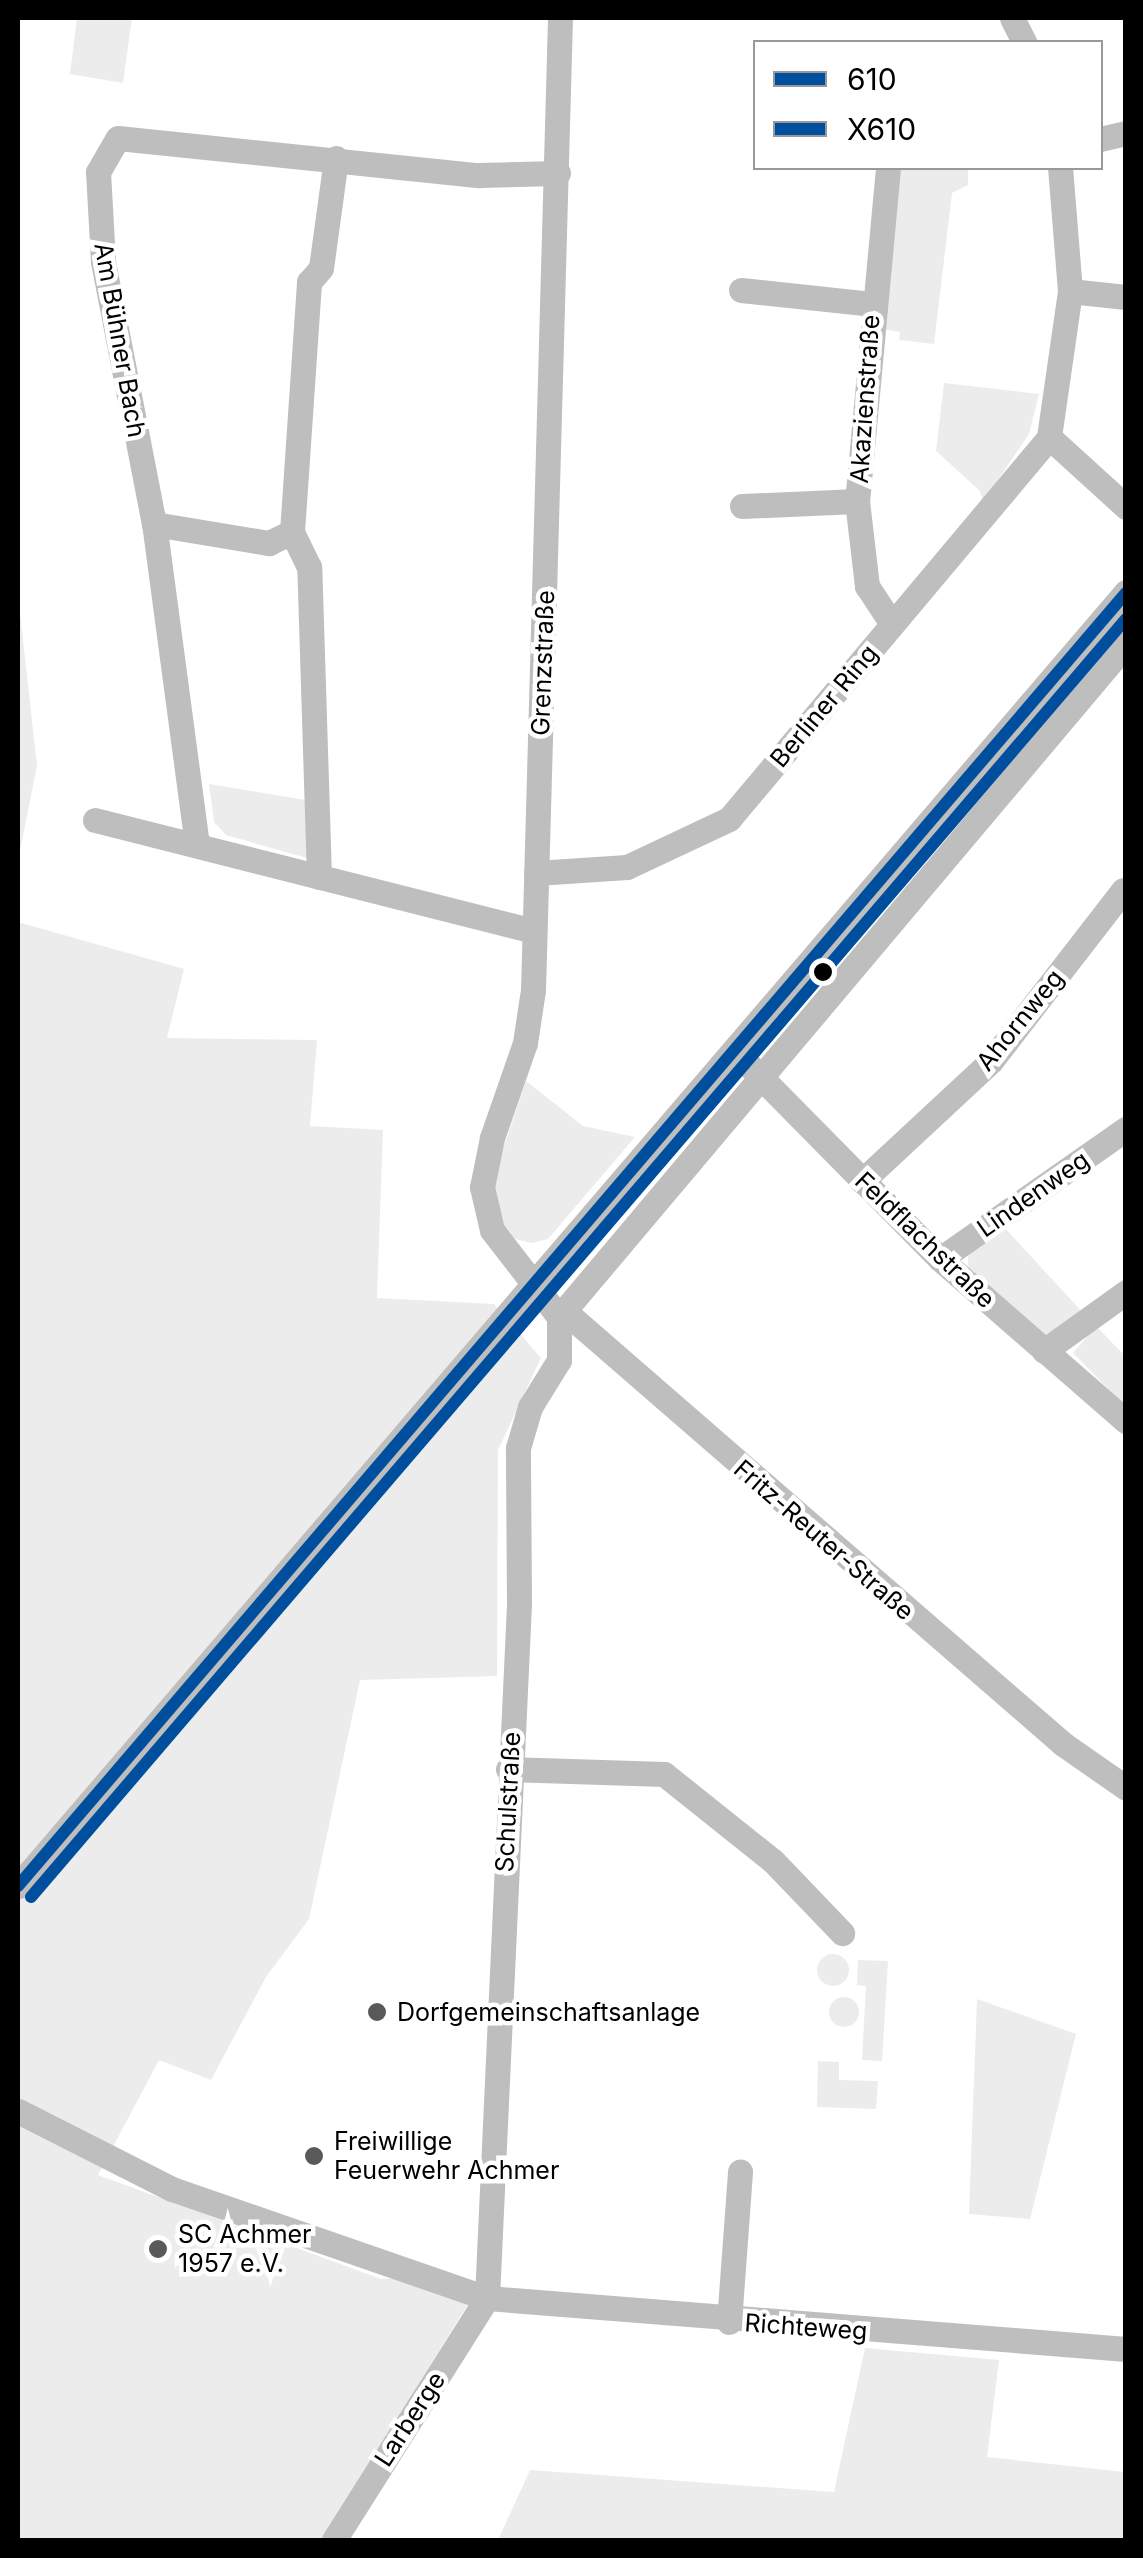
<!DOCTYPE html>
<html>
<head>
<meta charset="utf-8">
<style>
	body { margin:0 }
	#map { position:relative; width:1143px; height:2558px; overflow:hidden; background:#fff; font-family:Inter,sans-serif }
	div>[style] { position:absolute }
	.green>* { inset:0; background:#ececec }
	.round { border-radius:50% }
	.minor>* { height:25px; margin:-12.5px; padding:0 12.5px; transform-origin:12.5px; border-radius:12.5px; background:#bebebe }
	.bus-1>* { height:12px; margin:-6px; padding:0 6px; transform-origin:6px; border-radius:6px; background:#004f9f }
	.bus-2>* { height:12px; margin:-6px; padding:0 6px; transform-origin:6px; border-radius:6px; background:#004f9f }
	.dots>* { width:28px; height:28px; translate:-50% -50%; box-sizing:border-box; border:5px solid #fff; border-radius:50% }
	span { translate:-50% -50%; white-space:nowrap; text-align:center; line-height:1.15; -webkit-text-stroke:9px #fff; paint-order:stroke }
	.street-label { font-size:25px; color:#000 }
	.poi-label { font-size:25px; color:#000 }
	.left { translate:0 -50%; text-align:left }
	.frame { position:absolute; inset:0; border:20px solid #000; pointer-events:none }
	.legend { position:absolute; left:753px; top:40px; width:350px; height:130px; box-sizing:border-box; background:#fff; border:2px solid #999; margin:0; padding:12px 18px; list-style:none; font-size:30px; color:#000 }
	.legend li { display:flex; align-items:center; gap:20px; height:50px }
	.legend b { width:50px; border:2px solid #999 }
</style>
</head>
<body>
<div id="map">
	<div class="green">
		<i style="clip-path:polygon(77px 18px,132px 18px,123px 83px,70px 74px)"></i>
		<i style="clip-path:polygon(900px 168px,968px 168px,968px 185px,952px 193px,934px 344px,899px 340px,900px 332px,881px 329px)"></i>
		<i style="clip-path:polygon(944px 383px,1039px 394px,1029px 434px,983px 502px,980px 491px,936px 451px)"></i>
		<i style="clip-path:polygon(18px 595px,37px 766px,18px 860px)"></i>
		<i style="clip-path:polygon(1125px 612px,1125px 635px,825px 975px,821px 971px)"></i>
		<i style="clip-path:polygon(209px 784px,306px 800px,307px 858px,226px 835px,214px 822px)"></i>
		<i style="clip-path:polygon(18px 922px,184px 969px,167px 1038px,317px 1040px,310px 1126px,383px 1130px,377px 1298px,494px 1304px,541px 1358px,498px 1450px,497px 1676px,360px 1680px,309px 1919px,266px 1977px,211px 2080px,159px 2060px,98px 2175px,381px 2279px,402px 2278px,471px 2299px,322px 2540px,18px 2540px)"></i>
		<i style="clip-path:polygon(735px 1070px,740px 1075px,568px 1277px,556px 1283px)"></i>
		<i style="clip-path:polygon(526px 1081px,583px 1126px,635px 1137px,548px 1239px,532px 1243px,515px 1239px,500px 1220px,493px 1179px)"></i>
		<i style="clip-path:polygon(1004px 1227px,1084px 1314px,1045px 1335px,969px 1273px,967px 1250px)"></i>
		<i style="clip-path:polygon(1096px 1326px,1125px 1356px,1125px 1406px,1073px 1353px)"></i>
		<i class="round" style="left:817px;top:1954px;width:32px;height:32px"></i>
		<i style="clip-path:polygon(858px 1960px,888px 1961px,882px 2061px,862px 2060px,866px 1986px,857px 1985px)"></i>
		<i class="round" style="left:829px;top:1997px;width:30px;height:30px"></i>
		<i style="clip-path:polygon(977px 1999px,1076px 2034px,1030px 2219px,969px 2214px)"></i>
		<i style="clip-path:polygon(818px 2061px,839px 2062px,839px 2080px,878px 2081px,876px 2109px,817px 2107px)"></i>
		<i style="clip-path:polygon(865px 2348px,999px 2360px,987px 2457px,1125px 2472px,1125px 2540px,498px 2540px,530px 2470px,834px 2492px)"></i>
	</div>
	<div class="minor">
		<i style="left:560px;top:18px;width:972px;rotate:91.59deg"></i>
		<i style="left:533px;top:990px;width:54px;rotate:98.6deg"></i>
		<i style="left:525px;top:1043px;width:101px;rotate:109.2deg"></i>
		<i style="left:492px;top:1138px;width:50px;rotate:101.5deg"></i>
		<i style="left:482px;top:1187px;width:44px;rotate:76.9deg"></i>
		<i style="left:492px;top:1230px;width:110px;rotate:52.4deg"></i>
		<i style="left:559px;top:1317px;width:11px;rotate:-5deg"></i>
		<i style="left:570px;top:1316px;width:653px;rotate:40.96deg"></i>
		<i style="left:1063px;top:1744px;width:77px;rotate:34.9deg"></i>
		<i style="left:1012px;top:18px;width:27px;rotate:63deg"></i>
		<i style="left:1100px;top:139px;width:27px;rotate:-13deg"></i>
		<i style="left:888px;top:168px;width:334px;rotate:95.3deg"></i>
		<i style="left:857px;top:501px;width:86px;rotate:83.3deg"></i>
		<i style="left:867px;top:586px;width:45px;rotate:56.7deg"></i>
		<i style="left:741px;top:290px;width:131px;rotate:6.1deg"></i>
		<i style="left:1070px;top:291px;width:56px;rotate:6.1deg"></i>
		<i style="left:1049px;top:437px;width:104px;rotate:42.3deg"></i>
		<i style="left:742px;top:506px;width:115px;rotate:-2.5deg"></i>
		<i style="left:154px;top:524px;width:117px;rotate:9.4deg"></i>
		<i style="left:269px;top:543px;width:25px;rotate:-26deg"></i>
		<i style="left:95px;top:820px;width:450px;rotate:14.2deg"></i>
		<i style="left:197px;top:845px;width:324px;rotate:-97.6deg"></i>
		<i style="left:154px;top:524px;width:268px;rotate:-101deg"></i>
		<i style="left:103px;top:261px;width:89px;rotate:-93.2deg"></i>
		<i style="left:98px;top:172px;width:39px;rotate:-60deg"></i>
		<i style="left:118px;top:138px;width:363px;rotate:5.9deg"></i>
		<i style="left:479px;top:175px;width:79px;rotate:-1.5deg"></i>
		<i style="left:536px;top:873px;width:91px;rotate:-3.8deg"></i>
		<i style="left:627px;top:867px;width:113px;rotate:-25.2deg"></i>
		<i style="left:729px;top:819px;width:498px;rotate:-50deg"></i>
		<i style="left:1049px;top:437px;width:148px;rotate:-81.8deg"></i>
		<i style="left:1070px;top:291px;width:123px;rotate:-94.6deg"></i>
		<i style="left:319px;top:877px;width:310px;rotate:-91.8deg"></i>
		<i style="left:309px;top:567px;width:39px;rotate:-116deg"></i>
		<i style="left:292px;top:532px;width:251px;rotate:-86.1deg"></i>
		<i style="left:309px;top:282px;width:18px;rotate:-49deg"></i>
		<i style="left:321px;top:268px;width:111px;rotate:-82.2deg"></i>
		<i style="left:734px;top:1050px;width:293px;rotate:45.4deg"></i>
		<i style="left:940px;top:1259px;width:247px;rotate:41.1deg"></i>
		<i style="left:862px;top:1181px;width:176px;rotate:-42.9deg"></i>
		<i style="left:991px;top:1061px;width:216px;rotate:-52.3deg"></i>
		<i style="left:940px;top:1259px;width:227px;rotate:-35deg"></i>
		<i style="left:559px;top:1317px;width:880px;rotate:-49.89deg"></i>
		<i style="left:1044px;top:1351px;width:101px;rotate:-35.7deg"></i>
		<i style="left:508px;top:1769px;width:156px;rotate:1.8deg"></i>
		<i style="left:664px;top:1774px;width:139px;rotate:38.6deg"></i>
		<i style="left:773px;top:1861px;width:100px;rotate:46.2deg"></i>
		<i style="left:18px;top:1886px;width:1704px;rotate:-49.43deg"></i>
		<i style="left:18px;top:2111px;width:173px;rotate:26.9deg"></i>
		<i style="left:172px;top:2189px;width:333px;rotate:19.1deg"></i>
		<i style="left:487px;top:2298px;width:641px;rotate:4.56deg"></i>
		<i style="left:487px;top:2298px;width:695px;rotate:-87.36deg"></i>
		<i style="left:519px;top:1604px;width:156px;rotate:-90.4deg"></i>
		<i style="left:518px;top:1448px;width:43px;rotate:-73.7deg"></i>
		<i style="left:530px;top:1407px;width:55px;rotate:-58.3deg"></i>
		<i style="left:559px;top:1360px;width:43px;rotate:-90deg"></i>
		<i style="left:729px;top:2322px;width:151px;rotate:-85.8deg"></i>
		<i style="left:334px;top:2540px;width:286px;rotate:-57.7deg"></i>
	</div>
	<div class="bus-1">
		<i style="left:18px;top:1886px;width:1703px;rotate:-49.41deg"></i>
	</div>
	<div class="bus-2">
		<i style="left:31px;top:1897px;width:1683px;rotate:-49.41deg"></i>
	</div>
	<div class="dots">
		<i style="left:823px;top:972px;background:#000"></i>
		<i style="left:377px;top:2012px;background:#595959"></i>
		<i style="left:314px;top:2156px;background:#595959"></i>
		<i style="left:158px;top:2249px;background:#595959"></i>
	</div>
	<div class="street-label">
		<span style="left:120px;top:340px;rotate:80deg">Am Bühner Bach</span>
		<span style="left:865px;top:399px;rotate:-86deg">Akazienstraße</span>
		<span style="left:543px;top:663px;rotate:-88deg">Grenzstraße</span>
		<span style="left:824px;top:706px;rotate:-50deg">Berliner Ring</span>
		<span style="left:1020px;top:1020px;rotate:-51deg">Ahornweg</span>
		<span style="left:1033px;top:1194px;rotate:-35deg">Lindenweg</span>
		<span style="left:925px;top:1240px;rotate:44deg">Feldflachstraße</span>
		<span style="left:824px;top:1540px;rotate:41deg">Fritz-Reuter-Straße</span>
		<span style="left:508px;top:1802px;rotate:-87deg">Schulstraße</span>
		<span style="left:806px;top:2327px;rotate:4deg">Richteweg</span>
		<span style="left:410px;top:2419px;rotate:-57deg">Larberge</span>
	</div>
	<div class="poi-label">
		<span class="left" style="left:397px;top:2012px">Dorfgemeinschaftsanlage</span>
		<span class="left" style="left:334px;top:2156px">Freiwillige<br>Feuerwehr Achmer</span>
		<span class="left" style="left:178px;top:2249px">SC Achmer<br>1957 e.V.</span>
	</div>
	<div class="frame"></div>
	<ul class="legend">
	<li><b style="height:12px;background:#004f9f"></b>610</li>
	<li><b style="height:12px;background:#004f9f"></b>X610</li>
	</ul>
</div>
</body>
</html>
